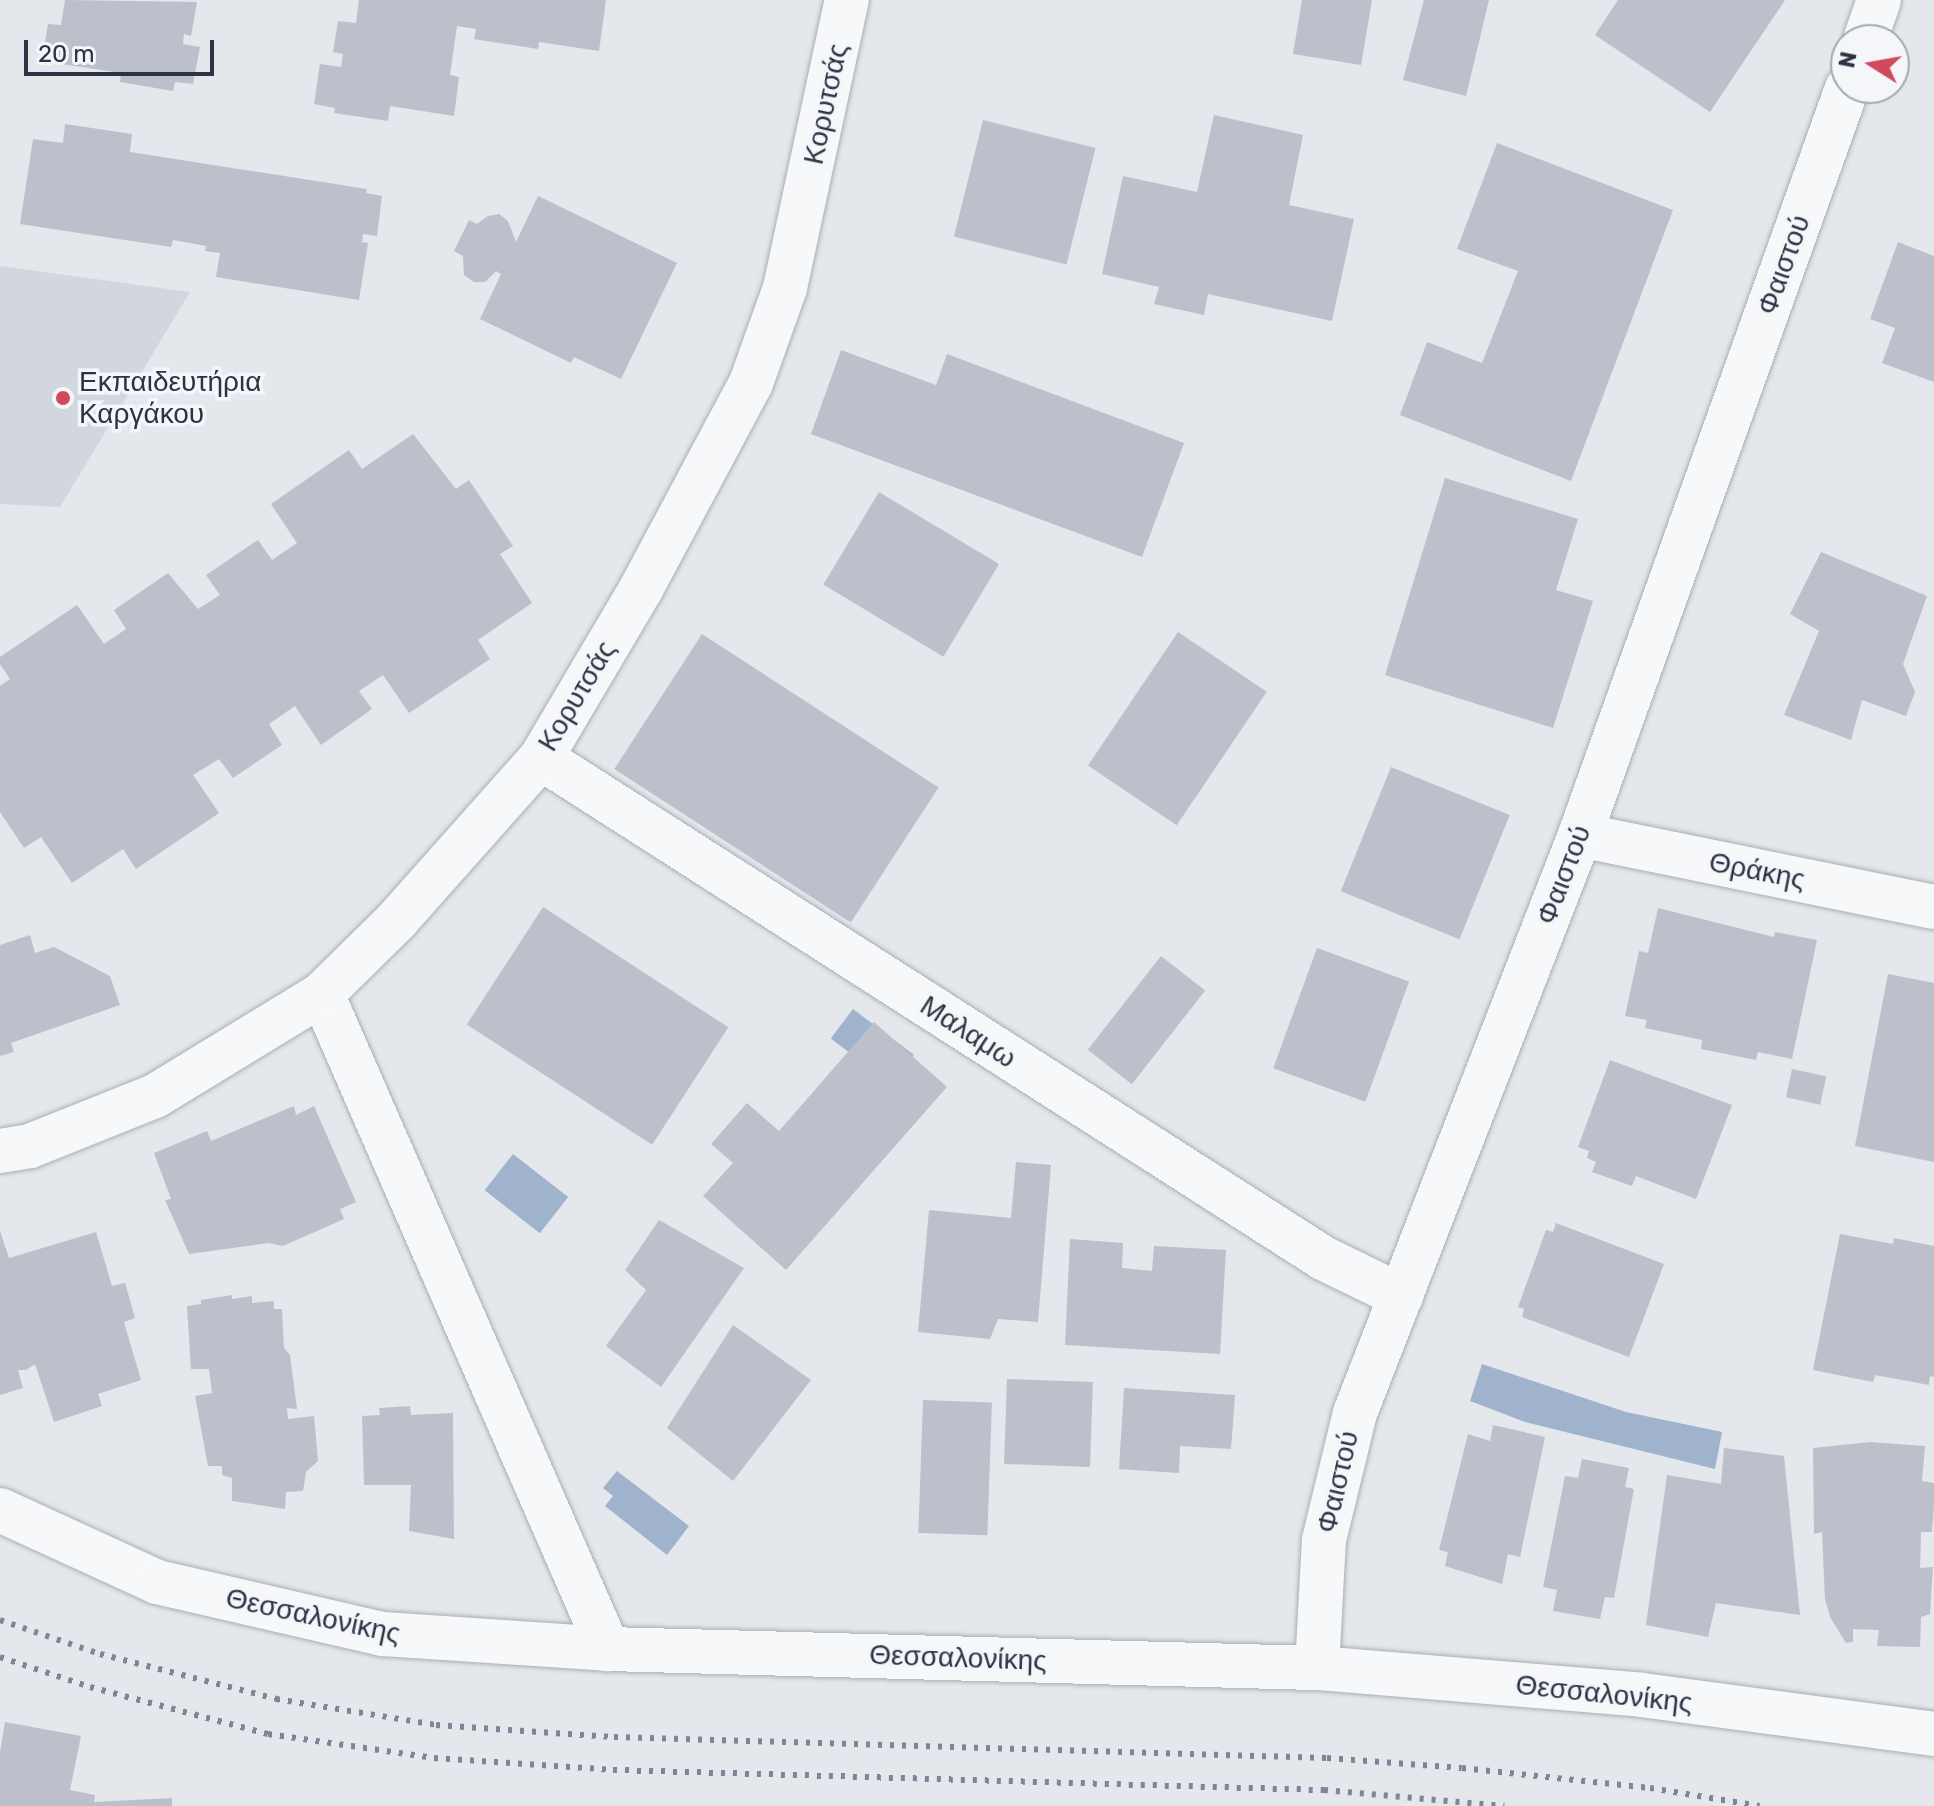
<!DOCTYPE html>
<html>
<head>
<meta charset="utf-8">
<style>
	body { margin:0 }
	#map { position:relative; width:1934px; height:1806px; overflow:hidden; background:#e4e7ec; font-family:Rubik,sans-serif }
	div>[style] { position:absolute }
	.built>* { inset:0; background:#d2d6de }
	.water>* { inset:0; background:#9fb4cc; transform-origin:0 0 }
	.building>* { inset:0; background:#bbc0ca; transform-origin:0 0 }
	.roads { filter:drop-shadow(0 0 2px #a9aeb7) drop-shadow(0 0 2px #a9aeb7) }
	.street>* { height:44px; margin:-22px; padding:0 22px; transform-origin:22px; border-radius:22px; background:#f7f8fa }
	.rail>* { height:6px; margin-top:-3px; transform-origin:0; background:repeating-linear-gradient(90deg,#7d8696 0 4px,transparent 0 12px) }
	.dots>* { width:22px; height:22px; translate:-50% -50%; box-sizing:border-box; border:4px solid #f4f6f9; border-radius:50% }
	span { translate:-50% -50%; white-space:nowrap; text-align:center; line-height:1.15; -webkit-text-stroke:7px #f4f6f9; paint-order:stroke }
	.street-label { font-size:28px; color:#2b3445 }
	.poi-label { font-size:28px; color:#2b3445 }
	.left { translate:0 -50%; text-align:left }
	.north { position:absolute; left:1830px; top:24px; width:80px; height:80px; box-sizing:border-box; background:#f4f6f9; border:2px solid #a4a8b1; border-radius:50%; rotate:281deg; font-size:22px; font-weight:700; line-height:32px; text-align:center; color:#2b3445 }
	.north::after { content:''; display:block; margin:auto; width:28px; height:36px; background:#d1495b; clip-path:polygon(50% 0,100% 100%,50% 72%,0 100%) }
	.scale { position:absolute; left:24px; top:40px; width:190px; height:36px; box-sizing:border-box; border:4px solid #2b3445; border-top:0; padding-left:10px; font-size:24px; line-height:28px; white-space:nowrap; color:#2b3445; -webkit-text-stroke:6px #f4f6f9; paint-order:stroke }
</style>
</head>
<body>
<div id="map">
	<div class="built">
		<i style="clip-path:polygon(0 266px,190px 292px,60px 507px,0 504px)"></i>
	</div>
	<div class="water">
		<i style="left:853px;top:1009px;width:76px;height:37px;rotate:37deg"></i>
		<i style="left:513px;top:1154px;width:70px;height:46px;rotate:38deg"></i>
		<i style="clip-path:polygon(1482px 1364px,1626px 1412px,1722px 1432px,1715px 1469px,1525px 1422px,1470px 1401px)"></i>
		<i style="clip-path:polygon(617px 1471px,689px 1526px,667px 1555px,605px 1506px,613px 1496px,603px 1488px)"></i>
	</div>
	<div class="building">
		<i style="clip-path:polygon(65px 0,197px 2px,191px 36px,184px 34px,183px 44px,200px 47px,193px 84px,175px 82px,173px 91px,120px 82px,121px 73px,42px 61px,48px 24px,61px 25px)"></i>
		<i style="clip-path:polygon(359px 0,606px 0,599px 51px,539px 42px,538px 49px,474px 39px,476px 29px,457px 26px,450px 75px,459px 77px,454px 116px,390px 106px,388px 121px,334px 113px,335px 108px,314px 104px,320px 64px,341px 67px,343px 54px,333px 52px,338px 21px,356px 23px)"></i>
		<i style="clip-path:polygon(1302px 0,1372px 0,1361px 65px,1293px 54px)"></i>
		<i style="clip-path:polygon(1424px 0,1489px 0,1466px 96px,1403px 80px)"></i>
		<i style="clip-path:polygon(1618px 0,1785px 0,1710px 112px,1595px 35px)"></i>
		<i style="clip-path:polygon(1214px 115px,1303px 135px,1289px 205px,1354px 219px,1332px 321px,1208px 294px,1204px 315px,1154px 304px,1159px 287px,1102px 274px,1123px 176px,1197px 192px)"></i>
		<i style="left:983px;top:120px;width:116px;height:120px;rotate:14deg"></i>
		<i style="clip-path:polygon(65px 124px,132px 134px,130px 152px,367px 189px,366px 193px,382px 196px,377px 236px,363px 234px,362px 242px,368px 243px,359px 300px,216px 277px,220px 253px,205px 251px,206px 246px,173px 240px,171px 247px,20px 224px,33px 139px,63px 143px)"></i>
		<i style="clip-path:polygon(1497px 143px,1673px 210px,1571px 481px,1400px 415px,1427px 342px,1482px 363px,1518px 271px,1457px 249px)"></i>
		<i style="clip-path:polygon(538px 196px,677px 263px,621px 379px,574px 357px,571px 363px,480px 319px,501px 274px,496px 271px,485px 282px,474px 282px,464px 275px,463px 256px,454px 251px,469px 220px,477px 224px,488px 216px,499px 214px,508px 221px,516px 242px)"></i>
		<i style="clip-path:polygon(1898px 242px,1934px 256px,1934px 382px,1882px 363px,1895px 328px,1870px 319px)"></i>
		<i style="clip-path:polygon(841px 350px,936px 385px,947px 354px,1184px 443px,1142px 557px,811px 434px)"></i>
		<i style="clip-path:polygon(413px 434px,456px 489px,469px 480px,513px 546px,500px 554px,532px 603px,478px 640px,490px 659px,409px 713px,383px 675px,359px 691px,372px 709px,321px 745px,295px 706px,269px 724px,282px 745px,233px 778px,219px 759px,193px 775px,219px 813px,136px 869px,123px 849px,72px 883px,41px 837px,24px 848px,0 812px,0 686px,10px 679px,0 664px,0 657px,77px 605px,104px 644px,126px 629px,114px 610px,168px 573px,198px 609px,220px 595px,206px 575px,258px 540px,272px 560px,297px 543px,271px 504px,349px 450px,362px 469px)"></i>
		<i style="clip-path:polygon(1445px 478px,1578px 519px,1556px 590px,1593px 601px,1553px 728px,1385px 675px)"></i>
		<i style="left:879px;top:492px;width:140px;height:108px;rotate:31deg"></i>
		<i style="clip-path:polygon(1821px 552px,1927px 596px,1903px 664px,1915px 692px,1906px 716px,1862px 700px,1851px 740px,1784px 715px,1819px 631px,1790px 614px)"></i>
		<i style="left:1178px;top:632px;width:107px;height:161px;rotate:34deg"></i>
		<i style="left:702px;top:634px;width:282px;height:161px;rotate:33deg"></i>
		<i style="left:1391px;top:767px;width:128px;height:134px;rotate:22deg"></i>
		<i style="left:543px;top:907px;width:221px;height:140px;rotate:33deg"></i>
		<i style="clip-path:polygon(1658px 908px,1774px 937px,1775px 932px,1817px 940px,1792px 1059px,1758px 1052px,1756px 1060px,1701px 1049px,1702px 1040px,1645px 1028px,1647px 1020px,1625px 1016px,1639px 951px,1648px 953px)"></i>
		<i style="clip-path:polygon(30px 935px,35px 953px,54px 947px,110px 976px,120px 1005px,11px 1043px,14px 1052px,0 1056px,0 945px)"></i>
		<i style="left:1317px;top:948px;width:98px;height:128px;rotate:20deg"></i>
		<i style="left:1161px;top:956px;width:56px;height:119px;rotate:38deg"></i>
		<i style="clip-path:polygon(1888px 974px,1934px 983px,1934px 1162px,1855px 1146px)"></i>
		<i style="clip-path:polygon(874px 1022px,947px 1087px,786px 1270px,703px 1196px,733px 1163px,711px 1144px,747px 1103px,779px 1131px)"></i>
		<i style="clip-path:polygon(1610px 1060px,1732px 1105px,1696px 1199px,1636px 1176px,1632px 1186px,1592px 1172px,1596px 1162px,1587px 1158px,1589px 1151px,1578px 1147px)"></i>
		<i style="left:1792px;top:1069px;width:35px;height:29px;rotate:12deg"></i>
		<i style="clip-path:polygon(294px 1106px,296px 1115px,314px 1106px,356px 1202px,340px 1209px,344px 1219px,283px 1246px,269px 1243px,189px 1254px,165px 1200px,171px 1199px,154px 1153px,207px 1131px,211px 1141px)"></i>
		<i style="clip-path:polygon(1016px 1162px,1051px 1165px,1038px 1322px,998px 1319px,990px 1339px,918px 1332px,929px 1210px,1011px 1218px)"></i>
		<i style="clip-path:polygon(659px 1220px,744px 1268px,661px 1387px,606px 1346px,646px 1290px,625px 1270px)"></i>
		<i style="clip-path:polygon(1556px 1223px,1664px 1264px,1629px 1357px,1522px 1317px,1524px 1309px,1518px 1307px,1546px 1230px,1553px 1232px)"></i>
		<i style="clip-path:polygon(0 1231px,9px 1258px,96px 1232px,112px 1286px,125px 1283px,135px 1318px,124px 1322px,141px 1380px,98px 1394px,102px 1406px,54px 1422px,35px 1364px,26px 1370px,18px 1370px,23px 1388px,0 1395px)"></i>
		<i style="clip-path:polygon(1840px 1234px,1893px 1244px,1894px 1238px,1934px 1246px,1934px 1377px,1930px 1376px,1929px 1385px,1875px 1375px,1873px 1382px,1813px 1370px)"></i>
		<i style="clip-path:polygon(1070px 1239px,1123px 1243px,1122px 1268px,1152px 1271px,1154px 1246px,1226px 1250px,1220px 1354px,1065px 1345px)"></i>
		<i style="clip-path:polygon(232px 1295px,232px 1299px,252px 1296px,252px 1303px,274px 1301px,274px 1309px,282px 1309px,284px 1348px,290px 1355px,297px 1409px,287px 1408px,288px 1419px,314px 1416px,318px 1461px,306px 1472px,303px 1491px,286px 1492px,285px 1509px,232px 1501px,232px 1478px,222px 1475px,222px 1466px,208px 1466px,195px 1396px,212px 1393px,209px 1369px,191px 1369px,187px 1306px,201px 1304px,201px 1300px)"></i>
		<i style="clip-path:polygon(733px 1325px,811px 1380px,733px 1481px,667px 1428px)"></i>
		<i style="left:1007px;top:1379px;width:86px;height:85px;rotate:2deg"></i>
		<i style="clip-path:polygon(1124px 1388px,1235px 1395px,1231px 1449px,1180px 1446px,1179px 1473px,1119px 1469px)"></i>
		<i style="left:923px;top:1400px;width:69px;height:133px;rotate:2deg"></i>
		<i style="clip-path:polygon(410px 1406px,411px 1415px,453px 1413px,454px 1539px,409px 1531px,411px 1485px,364px 1485px,362px 1416px,380px 1415px,379px 1408px)"></i>
		<i style="clip-path:polygon(1493px 1425px,1545px 1437px,1520px 1557px,1508px 1554px,1502px 1584px,1445px 1566px,1448px 1552px,1439px 1550px,1468px 1434px,1490px 1441px)"></i>
		<i style="clip-path:polygon(1870px 1442px,1925px 1446px,1922px 1481px,1934px 1483px,1934px 1504px,1932px 1532px,1921px 1532px,1920px 1568px,1933px 1567px,1930px 1614px,1921px 1617px,1920px 1647px,1877px 1646px,1879px 1630px,1853px 1629px,1853px 1642px,1846px 1643px,1830px 1617px,1825px 1599px,1822px 1532px,1814px 1534px,1813px 1448px)"></i>
		<i style="clip-path:polygon(1724px 1448px,1784px 1456px,1800px 1615px,1716px 1603px,1708px 1637px,1646px 1625px,1667px 1475px,1721px 1484px)"></i>
		<i style="clip-path:polygon(1582px 1459px,1629px 1468px,1625px 1487px,1634px 1489px,1614px 1598px,1605px 1597px,1600px 1619px,1553px 1611px,1557px 1590px,1543px 1587px,1565px 1476px,1578px 1478px)"></i>
		<i style="clip-path:polygon(5px 1722px,81px 1736px,70px 1790px,95px 1795px,94px 1802px,172px 1798px,172px 1806px,0 1806px,0 1752px)"></i>
	</div>
	<div class="roads">
		<div class="street">
			<i style="left:1865px;top:40px;width:42px;rotate:-70.7deg"></i>
			<i style="left:541px;top:758px;width:928px;rotate:32.59deg"></i>
			<i style="left:1323px;top:1258px;width:87px;rotate:26deg"></i>
			<i style="left:1580px;top:835px;width:361px;rotate:11.5deg"></i>
			<i style="left:322px;top:994px;width:715px;rotate:66.41deg"></i>
			<i style="left:0;top:1151px;width:30px;rotate:-9deg"></i>
			<i style="left:30px;top:1146px;width:135px;rotate:-21.8deg"></i>
			<i style="left:155px;top:1096px;width:196px;rotate:-31.4deg"></i>
			<i style="left:322px;top:994px;width:105px;rotate:-44.6deg"></i>
			<i style="left:397px;top:920px;width:217px;rotate:-48.4deg"></i>
			<i style="left:541px;top:758px;width:196px;rotate:-59.4deg"></i>
			<i style="left:641px;top:589px;width:234px;rotate:-61.9deg"></i>
			<i style="left:751px;top:383px;width:101px;rotate:-70.3deg"></i>
			<i style="left:785px;top:288px;width:295px;rotate:-77.9deg"></i>
			<i style="left:0;top:1510px;width:173px;rotate:24.6deg"></i>
			<i style="left:157px;top:1582px;width:232px;rotate:13deg"></i>
			<i style="left:383px;top:1634px;width:225px;rotate:3.8deg"></i>
			<i style="left:608px;top:1649px;width:709px;rotate:1.54deg"></i>
			<i style="left:1317px;top:1668px;width:326px;rotate:4.7deg"></i>
			<i style="left:1642px;top:1695px;width:295px;rotate:7.6deg"></i>
			<i style="left:1317px;top:1668px;width:128px;rotate:-86.9deg"></i>
			<i style="left:1324px;top:1540px;width:131px;rotate:-76.3deg"></i>
			<i style="left:1355px;top:1413px;width:620px;rotate:-68.73deg"></i>
			<i style="left:1580px;top:835px;width:793px;rotate:-70.33deg"></i>
		</div>
	</div>
	<div class="rail">
		<i style="left:0;top:1620px;width:106px;rotate:18.8deg"></i>
		<i style="left:100px;top:1654px;width:182px;rotate:14.3deg"></i>
		<i style="left:276px;top:1699px;width:162px;rotate:9.2deg"></i>
		<i style="left:436px;top:1725px;width:178px;rotate:3.9deg"></i>
		<i style="left:614px;top:1737px;width:713px;rotate:1.69deg"></i>
		<i style="left:1327px;top:1758px;width:135px;rotate:4.2deg"></i>
		<i style="left:1462px;top:1768px;width:189px;rotate:6.1deg"></i>
		<i style="left:1650px;top:1788px;width:111px;rotate:9.3deg"></i>
		<i style="left:0;top:1657px;width:95px;rotate:18.4deg"></i>
		<i style="left:90px;top:1687px;width:184px;rotate:14.8deg"></i>
		<i style="left:268px;top:1734px;width:168px;rotate:8.2deg"></i>
		<i style="left:434px;top:1758px;width:179px;rotate:3.8deg"></i>
		<i style="left:613px;top:1770px;width:711px;rotate:1.61deg"></i>
		<i style="left:1324px;top:1790px;width:181px;rotate:5.1deg"></i>
	</div>
	<div class="dots">
		<i style="left:63px;top:398px;background:#d1495b"></i>
	</div>
	<div class="street-label">
		<span style="left:826px;top:104px;rotate:-78deg">Κορυτσάς</span>
		<span style="left:1784px;top:265px;rotate:-70deg">Φαιστού</span>
		<span style="left:577px;top:696px;rotate:-59deg">Κορυτσάς</span>
		<span style="left:1757px;top:871px;rotate:11deg">Θράκης</span>
		<span style="left:1564px;top:875px;rotate:-69deg">Φαιστού</span>
		<span style="left:968px;top:1032px;rotate:33deg">Μαλαμω</span>
		<span style="left:1338px;top:1482px;rotate:-77deg">Φαιστού</span>
		<span style="left:313px;top:1616px;rotate:12deg">Θεσσαλονίκης</span>
		<span style="left:958px;top:1658px;rotate:2deg">Θεσσαλονίκης</span>
		<span style="left:1604px;top:1694px;rotate:6deg">Θεσσαλονίκης</span>
	</div>
	<div class="poi-label">
		<span class="left" style="left:79px;top:398px">Εκπαιδευτήρια<br>Καργάκου</span>
	</div>
	<div class="north">N</div>
	<div class="scale">20 m</div>
</div>
</body>
</html>
